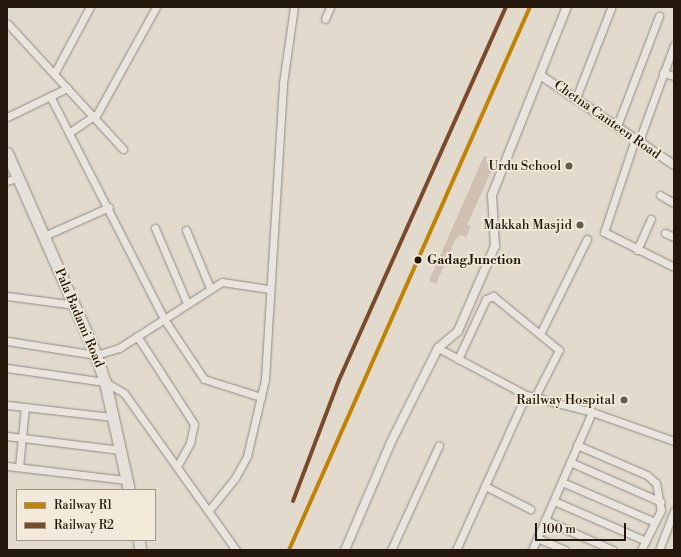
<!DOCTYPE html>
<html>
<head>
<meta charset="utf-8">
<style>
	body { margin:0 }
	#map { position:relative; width:681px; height:557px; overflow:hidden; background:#e2dacd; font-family:"Libre Bodoni",serif }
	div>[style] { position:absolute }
	.building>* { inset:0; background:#d0bfb3 }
	.roads { filter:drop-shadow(0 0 1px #908a81) drop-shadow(0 0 1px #908a81) }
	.minor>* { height:7px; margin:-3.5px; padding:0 3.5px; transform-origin:3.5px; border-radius:3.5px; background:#e9e5de }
	.tertiary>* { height:8px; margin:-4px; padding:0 4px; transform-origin:4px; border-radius:4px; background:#e9e5de }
	.primary>* { height:11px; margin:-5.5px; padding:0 5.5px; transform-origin:5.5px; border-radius:5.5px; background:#e5e0d9 }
	.rail-1>* { height:4px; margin:-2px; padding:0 2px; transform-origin:2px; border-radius:2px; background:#c28203 }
	.rail-2>* { height:4px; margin:-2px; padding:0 2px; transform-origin:2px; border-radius:2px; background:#7a4b2a }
	.dots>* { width:11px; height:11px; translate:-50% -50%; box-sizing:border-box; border:2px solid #f2e9d9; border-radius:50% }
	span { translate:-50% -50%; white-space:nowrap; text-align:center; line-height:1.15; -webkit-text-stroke:3.5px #f2e9d9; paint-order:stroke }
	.street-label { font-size:13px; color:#23170c }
	.poi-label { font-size:13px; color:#23170c }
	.right { translate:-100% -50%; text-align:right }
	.stop-label { font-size:13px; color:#23170c; font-weight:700 }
	.left { translate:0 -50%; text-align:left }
	.frame { position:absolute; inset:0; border:8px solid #23170c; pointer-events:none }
	.legend { position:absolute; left:16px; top:489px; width:140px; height:52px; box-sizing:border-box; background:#f2e9d9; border:1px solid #9f9587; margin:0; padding:5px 7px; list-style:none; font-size:12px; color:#23170c }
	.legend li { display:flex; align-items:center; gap:8px; height:20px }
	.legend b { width:20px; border:1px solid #9f9587 }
	.scale { position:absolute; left:535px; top:523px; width:91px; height:18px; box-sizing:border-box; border:2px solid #23170c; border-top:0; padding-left:5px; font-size:12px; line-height:14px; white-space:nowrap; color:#23170c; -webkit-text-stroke:3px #f2e9d9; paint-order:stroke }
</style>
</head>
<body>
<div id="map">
	<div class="building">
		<i style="clip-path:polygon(484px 156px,496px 161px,467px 225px,471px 226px,466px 237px,460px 235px,455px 240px,436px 284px,429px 281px)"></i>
	</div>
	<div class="roads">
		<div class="minor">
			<i style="left:325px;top:19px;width:13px;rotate:-67deg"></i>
			<i style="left:8px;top:24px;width:170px;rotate:47.4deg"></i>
			<i style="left:663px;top:73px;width:11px;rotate:15deg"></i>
			<i style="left:54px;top:74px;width:76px;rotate:-61.8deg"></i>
			<i style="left:50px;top:96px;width:250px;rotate:62.9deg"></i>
			<i style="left:164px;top:319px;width:72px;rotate:56.3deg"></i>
			<i style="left:204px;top:379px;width:60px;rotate:17.5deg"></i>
			<i style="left:576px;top:98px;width:97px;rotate:-68.7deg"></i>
			<i style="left:7px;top:117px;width:67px;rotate:-25.8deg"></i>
			<i style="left:617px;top:126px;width:118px;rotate:-69.1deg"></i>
			<i style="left:70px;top:132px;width:32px;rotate:-34deg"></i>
			<i style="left:97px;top:114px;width:122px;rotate:-61.1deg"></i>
			<i style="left:635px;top:139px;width:98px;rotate:108.4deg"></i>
			<i style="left:604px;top:232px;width:78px;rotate:26.6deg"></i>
			<i style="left:639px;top:141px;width:102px;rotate:-70deg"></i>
			<i style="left:7px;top:181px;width:10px;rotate:-17deg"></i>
			<i style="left:660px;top:195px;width:16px;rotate:30deg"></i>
			<i style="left:155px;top:228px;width:82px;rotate:66.9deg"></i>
			<i style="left:186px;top:230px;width:63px;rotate:67.5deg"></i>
			<i style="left:665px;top:233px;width:10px;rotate:24deg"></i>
			<i style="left:44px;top:236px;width:71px;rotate:-24deg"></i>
			<i style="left:637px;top:250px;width:34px;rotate:-66deg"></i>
			<i style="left:7px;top:296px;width:69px;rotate:7.5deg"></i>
			<i style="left:540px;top:334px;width:106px;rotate:-63.7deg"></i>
			<i style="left:137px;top:336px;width:105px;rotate:57.1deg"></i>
			<i style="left:194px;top:424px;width:19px;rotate:102deg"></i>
			<i style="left:190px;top:443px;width:25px;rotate:119deg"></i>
			<i style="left:7px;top:341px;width:90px;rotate:8.9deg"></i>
			<i style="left:96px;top:355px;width:24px;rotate:-17deg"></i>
			<i style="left:119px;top:348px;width:122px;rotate:-32.7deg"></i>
			<i style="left:222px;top:282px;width:48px;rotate:8.5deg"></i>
			<i style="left:438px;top:348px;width:100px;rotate:28.1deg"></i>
			<i style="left:526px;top:395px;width:68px;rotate:14.4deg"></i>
			<i style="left:592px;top:412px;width:87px;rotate:19.5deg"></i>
			<i style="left:458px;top:359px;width:66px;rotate:-65deg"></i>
			<i style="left:486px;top:299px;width:8px;rotate:-23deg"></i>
			<i style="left:493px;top:296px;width:85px;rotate:39.3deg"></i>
			<i style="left:559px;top:350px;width:53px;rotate:117.1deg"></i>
			<i style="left:7px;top:368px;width:99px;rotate:8.1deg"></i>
			<i style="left:105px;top:382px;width:22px;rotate:30deg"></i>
			<i style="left:124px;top:393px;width:193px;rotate:54.5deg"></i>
			<i style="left:7px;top:405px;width:107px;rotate:6.5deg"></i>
			<i style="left:7px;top:436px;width:114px;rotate:7.1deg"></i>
			<i style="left:577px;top:445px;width:76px;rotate:23.2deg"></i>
			<i style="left:647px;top:475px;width:12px;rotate:42deg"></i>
			<i style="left:656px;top:483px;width:27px;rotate:80deg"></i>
			<i style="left:661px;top:510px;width:45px;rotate:116.6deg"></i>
			<i style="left:570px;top:462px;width:99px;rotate:23.7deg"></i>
			<i style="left:7px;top:466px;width:121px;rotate:6.7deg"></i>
			<i style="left:19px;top:467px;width:60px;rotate:-84.3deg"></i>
			<i style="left:562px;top:482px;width:101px;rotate:23.3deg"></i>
			<i style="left:485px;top:486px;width:51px;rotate:27.1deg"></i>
			<i style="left:554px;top:501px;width:100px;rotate:23.5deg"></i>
			<i style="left:210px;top:509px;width:40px;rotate:-51deg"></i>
			<i style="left:235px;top:478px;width:25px;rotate:-61deg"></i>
			<i style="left:247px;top:456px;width:79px;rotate:-76.8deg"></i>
			<i style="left:265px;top:379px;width:297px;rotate:-86.5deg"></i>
			<i style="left:283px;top:83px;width:77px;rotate:-81.8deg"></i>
			<i style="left:545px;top:520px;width:74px;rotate:23.8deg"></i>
			<i style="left:537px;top:538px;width:30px;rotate:23deg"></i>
			<i style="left:391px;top:550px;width:115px;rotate:-65.4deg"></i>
			<i style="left:456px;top:550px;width:170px;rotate:-65.7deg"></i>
			<i style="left:532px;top:550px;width:150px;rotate:-66.5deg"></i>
			<i style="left:659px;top:550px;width:42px;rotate:-69deg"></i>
		</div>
		<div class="tertiary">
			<i style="left:540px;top:75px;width:161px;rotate:33.9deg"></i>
			<i style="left:345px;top:550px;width:117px;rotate:-66.9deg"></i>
			<i style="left:391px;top:442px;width:105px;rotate:-63.4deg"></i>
			<i style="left:438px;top:348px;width:26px;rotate:-40deg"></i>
			<i style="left:458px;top:331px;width:93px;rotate:-66.5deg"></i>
			<i style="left:495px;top:246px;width:51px;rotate:-93.4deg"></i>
			<i style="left:492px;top:195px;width:202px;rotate:-68.3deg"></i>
		</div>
		<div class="primary">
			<i style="left:7px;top:153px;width:221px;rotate:66.2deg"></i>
			<i style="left:96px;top:355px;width:28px;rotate:72deg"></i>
			<i style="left:105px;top:382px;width:111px;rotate:77.5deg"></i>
			<i style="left:139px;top:540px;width:10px;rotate:84deg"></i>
		</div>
	</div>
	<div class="rail-1">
		<i style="left:289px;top:550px;width:594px;rotate:-66.07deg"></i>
	</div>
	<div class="rail-2">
		<i style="left:293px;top:501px;width:129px;rotate:-69.2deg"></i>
		<i style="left:339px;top:380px;width:409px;rotate:-65.9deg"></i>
	</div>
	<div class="dots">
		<i style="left:569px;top:166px;background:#665b50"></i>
		<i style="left:580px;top:225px;background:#665b50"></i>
		<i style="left:418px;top:260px;background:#23170c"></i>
		<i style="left:624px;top:400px;background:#665b50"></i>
	</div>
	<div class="street-label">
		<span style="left:607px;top:120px;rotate:35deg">Chetna Canteen Road</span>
		<span style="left:79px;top:318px;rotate:67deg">Pala Badami Road</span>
	</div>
	<div class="poi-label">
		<span class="right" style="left:561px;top:166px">Urdu School</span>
		<span class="right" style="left:572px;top:225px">Makkah Masjid</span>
		<span class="right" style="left:615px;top:400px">Railway Hospital</span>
	</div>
	<div class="stop-label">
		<span class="left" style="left:427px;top:260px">Gadag Junction</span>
	</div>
	<div class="frame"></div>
	<ul class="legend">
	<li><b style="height:5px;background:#c28203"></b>Railway R1</li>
	<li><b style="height:5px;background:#7a4b2a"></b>Railway R2</li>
	</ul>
	<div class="scale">100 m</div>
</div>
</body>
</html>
